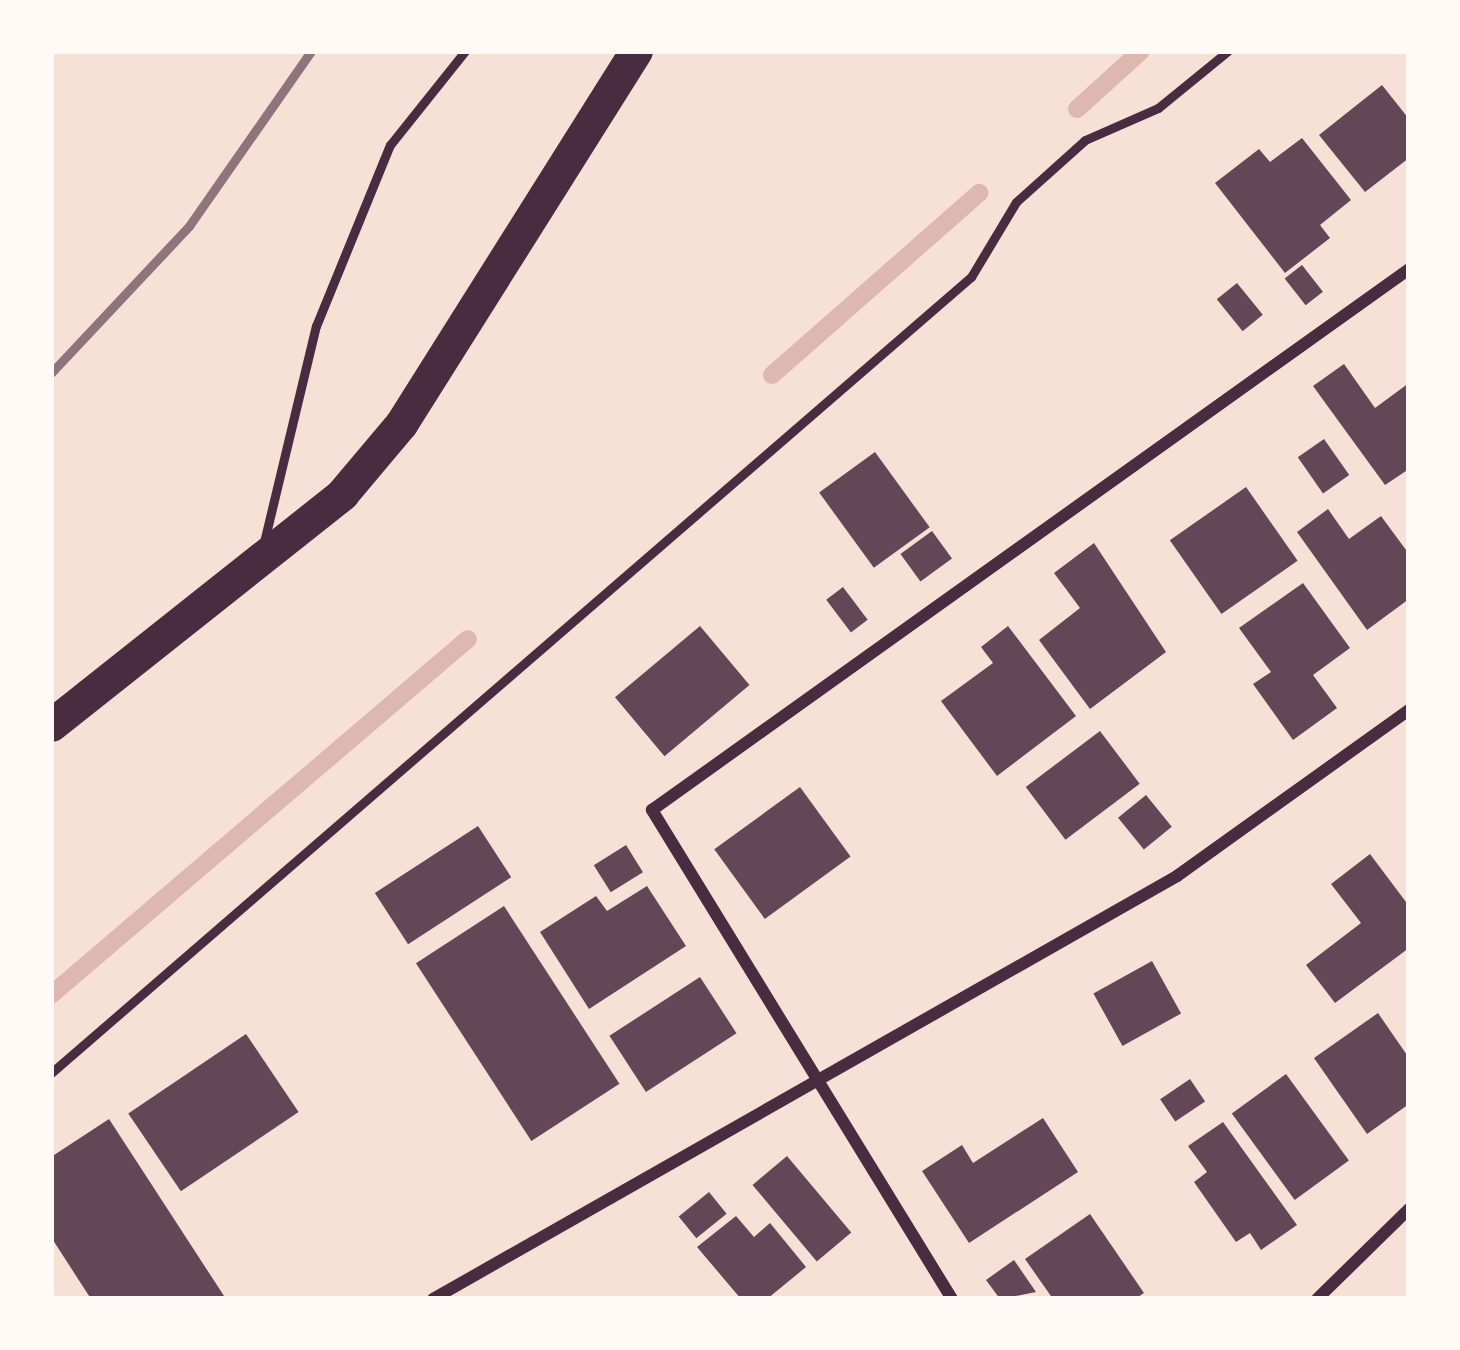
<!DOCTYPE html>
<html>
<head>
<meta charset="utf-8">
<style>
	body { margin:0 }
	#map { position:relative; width:1460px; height:1350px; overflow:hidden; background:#f7e1d7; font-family:"Noto Sans",sans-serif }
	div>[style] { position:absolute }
	.stream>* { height:18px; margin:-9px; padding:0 9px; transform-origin:9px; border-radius:9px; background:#dcb8b0 }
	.building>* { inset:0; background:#644757; transform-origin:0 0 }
	.service>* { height:9px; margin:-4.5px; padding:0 4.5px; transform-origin:4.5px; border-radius:4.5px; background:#4a2c40 }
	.minor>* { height:12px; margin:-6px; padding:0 6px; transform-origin:6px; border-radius:6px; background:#4a2c40 }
	.trunk>* { height:33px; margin:-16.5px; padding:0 16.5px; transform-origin:16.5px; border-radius:16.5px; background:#4a2c40 }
	.rail>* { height:9px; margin:-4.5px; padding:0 4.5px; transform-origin:4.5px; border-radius:4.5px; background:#8f747c }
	span { translate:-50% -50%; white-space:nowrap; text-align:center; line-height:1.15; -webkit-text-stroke:12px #fffaf5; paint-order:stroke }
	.frame { position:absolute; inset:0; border:54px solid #fffaf5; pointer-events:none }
</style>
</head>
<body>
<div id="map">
	<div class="stream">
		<i style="left:1077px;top:109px;width:86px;rotate:-42.2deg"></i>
		<i style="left:772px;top:375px;width:276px;rotate:-41.3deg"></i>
		<i style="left:51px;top:995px;width:548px;rotate:-40.49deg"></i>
	</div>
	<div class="building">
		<i style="clip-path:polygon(1382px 85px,1409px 119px,1409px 158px,1365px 192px,1319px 135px)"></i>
		<i style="clip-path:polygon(1302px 138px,1351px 200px,1320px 225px,1330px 238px,1285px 273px,1215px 183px,1259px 149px,1270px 162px)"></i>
		<i style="left:1302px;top:265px;width:34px;height:22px;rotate:52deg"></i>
		<i style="left:1237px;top:283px;width:41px;height:26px;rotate:51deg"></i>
		<i style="clip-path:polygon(1344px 364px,1375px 408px,1409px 383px,1409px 469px,1385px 485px,1313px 386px)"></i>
		<i style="left:1324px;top:439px;width:44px;height:32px;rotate:55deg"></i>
		<i style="left:875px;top:452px;width:93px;height:69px;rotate:54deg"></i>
		<i style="left:1246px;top:487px;width:90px;height:93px;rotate:55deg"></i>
		<i style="clip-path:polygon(1328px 509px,1349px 539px,1381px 516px,1409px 554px,1409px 599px,1367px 630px,1297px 532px)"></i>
		<i style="left:932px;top:531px;width:34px;height:39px;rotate:54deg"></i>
		<i style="clip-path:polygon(1094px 543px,1166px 652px,1090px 709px,1039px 640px,1080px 608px,1054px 573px)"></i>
		<i style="clip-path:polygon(1303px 583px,1350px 648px,1313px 675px,1337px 708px,1293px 740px,1253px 684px,1271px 672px,1239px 628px)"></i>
		<i style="left:843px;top:587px;width:41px;height:21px;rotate:53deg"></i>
		<i style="left:700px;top:626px;width:77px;height:111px;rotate:50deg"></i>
		<i style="clip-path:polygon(1008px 626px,1076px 716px,997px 776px,941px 701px,993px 663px,981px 647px)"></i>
		<i style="left:1100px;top:731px;width:66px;height:93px;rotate:53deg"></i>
		<i style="left:800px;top:787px;width:86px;height:106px;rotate:54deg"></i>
		<i style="left:1146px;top:795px;width:41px;height:36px;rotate:51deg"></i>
		<i style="left:478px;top:826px;width:61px;height:123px;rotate:57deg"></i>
		<i style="left:626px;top:845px;width:32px;height:38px;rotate:58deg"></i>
		<i style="clip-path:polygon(1370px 854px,1409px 906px,1409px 948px,1335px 1003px,1306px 965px,1361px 923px,1331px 884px)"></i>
		<i style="clip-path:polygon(647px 886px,686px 946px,589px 1009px,540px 932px,596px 896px,607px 911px)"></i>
		<i style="left:504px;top:906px;width:212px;height:105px;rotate:57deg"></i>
		<i style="left:1152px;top:961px;width:60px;height:67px;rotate:61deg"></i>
		<i style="left:700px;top:977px;width:67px;height:108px;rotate:57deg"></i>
		<i style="clip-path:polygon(1378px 1013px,1409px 1058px,1409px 1104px,1367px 1134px,1314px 1058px)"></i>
		<i style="left:246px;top:1034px;width:94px;height:142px;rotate:56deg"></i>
		<i style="left:1286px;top:1074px;width:107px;height:67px;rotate:54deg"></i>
		<i style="left:1190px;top:1079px;width:27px;height:36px;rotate:56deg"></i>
		<i style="clip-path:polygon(1043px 1118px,1078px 1172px,969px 1243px,922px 1171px,962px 1145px,973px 1163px)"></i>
		<i style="clip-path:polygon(109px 1119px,226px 1299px,91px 1299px,51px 1237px,51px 1157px)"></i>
		<i style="clip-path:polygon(1223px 1122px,1297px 1225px,1261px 1250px,1250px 1233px,1236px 1242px,1194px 1182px,1207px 1172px,1188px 1146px)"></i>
		<i style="left:787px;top:1156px;width:100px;height:45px;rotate:50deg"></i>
		<i style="left:709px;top:1192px;width:28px;height:39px;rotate:51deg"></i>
		<i style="clip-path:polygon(1090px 1214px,1144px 1293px,1135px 1299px,1053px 1299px,1025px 1259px)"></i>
		<i style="clip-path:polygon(736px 1216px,754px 1237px,770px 1223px,806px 1267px,767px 1299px,741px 1299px,697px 1247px)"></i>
		<i style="clip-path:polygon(1014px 1260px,1036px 1292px,1000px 1299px,986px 1280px)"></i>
	</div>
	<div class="service">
		<i style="left:264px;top:542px;width:222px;rotate:-76.5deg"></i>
		<i style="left:316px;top:326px;width:196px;rotate:-67.8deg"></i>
		<i style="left:390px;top:145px;width:120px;rotate:-51.4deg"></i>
		<i style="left:51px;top:1073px;width:1217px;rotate:-40.87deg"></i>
		<i style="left:971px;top:277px;width:87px;rotate:-59deg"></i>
		<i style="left:1016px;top:202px;width:93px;rotate:-41.9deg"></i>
		<i style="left:1085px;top:140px;width:80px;rotate:-23.7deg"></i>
		<i style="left:1158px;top:108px;width:90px;rotate:-39.2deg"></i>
	</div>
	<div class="minor">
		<i style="left:433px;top:1299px;width:856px;rotate:-29.62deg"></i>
		<i style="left:1177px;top:876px;width:285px;rotate:-35.6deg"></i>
		<i style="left:952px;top:1299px;width:574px;rotate:-121.53deg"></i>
		<i style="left:652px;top:810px;width:930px;rotate:-35.55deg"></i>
		<i style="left:1317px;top:1299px;width:129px;rotate:-44.4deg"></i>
	</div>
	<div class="trunk">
		<i style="left:51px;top:725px;width:372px;rotate:-38.4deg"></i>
		<i style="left:342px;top:494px;width:92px;rotate:-49.9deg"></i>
		<i style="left:401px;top:424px;width:441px;rotate:-57.8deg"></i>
	</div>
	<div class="rail">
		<i style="left:51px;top:373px;width:202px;rotate:-46.8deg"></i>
		<i style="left:189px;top:226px;width:213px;rotate:-55.1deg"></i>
	</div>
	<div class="frame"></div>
</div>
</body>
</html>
